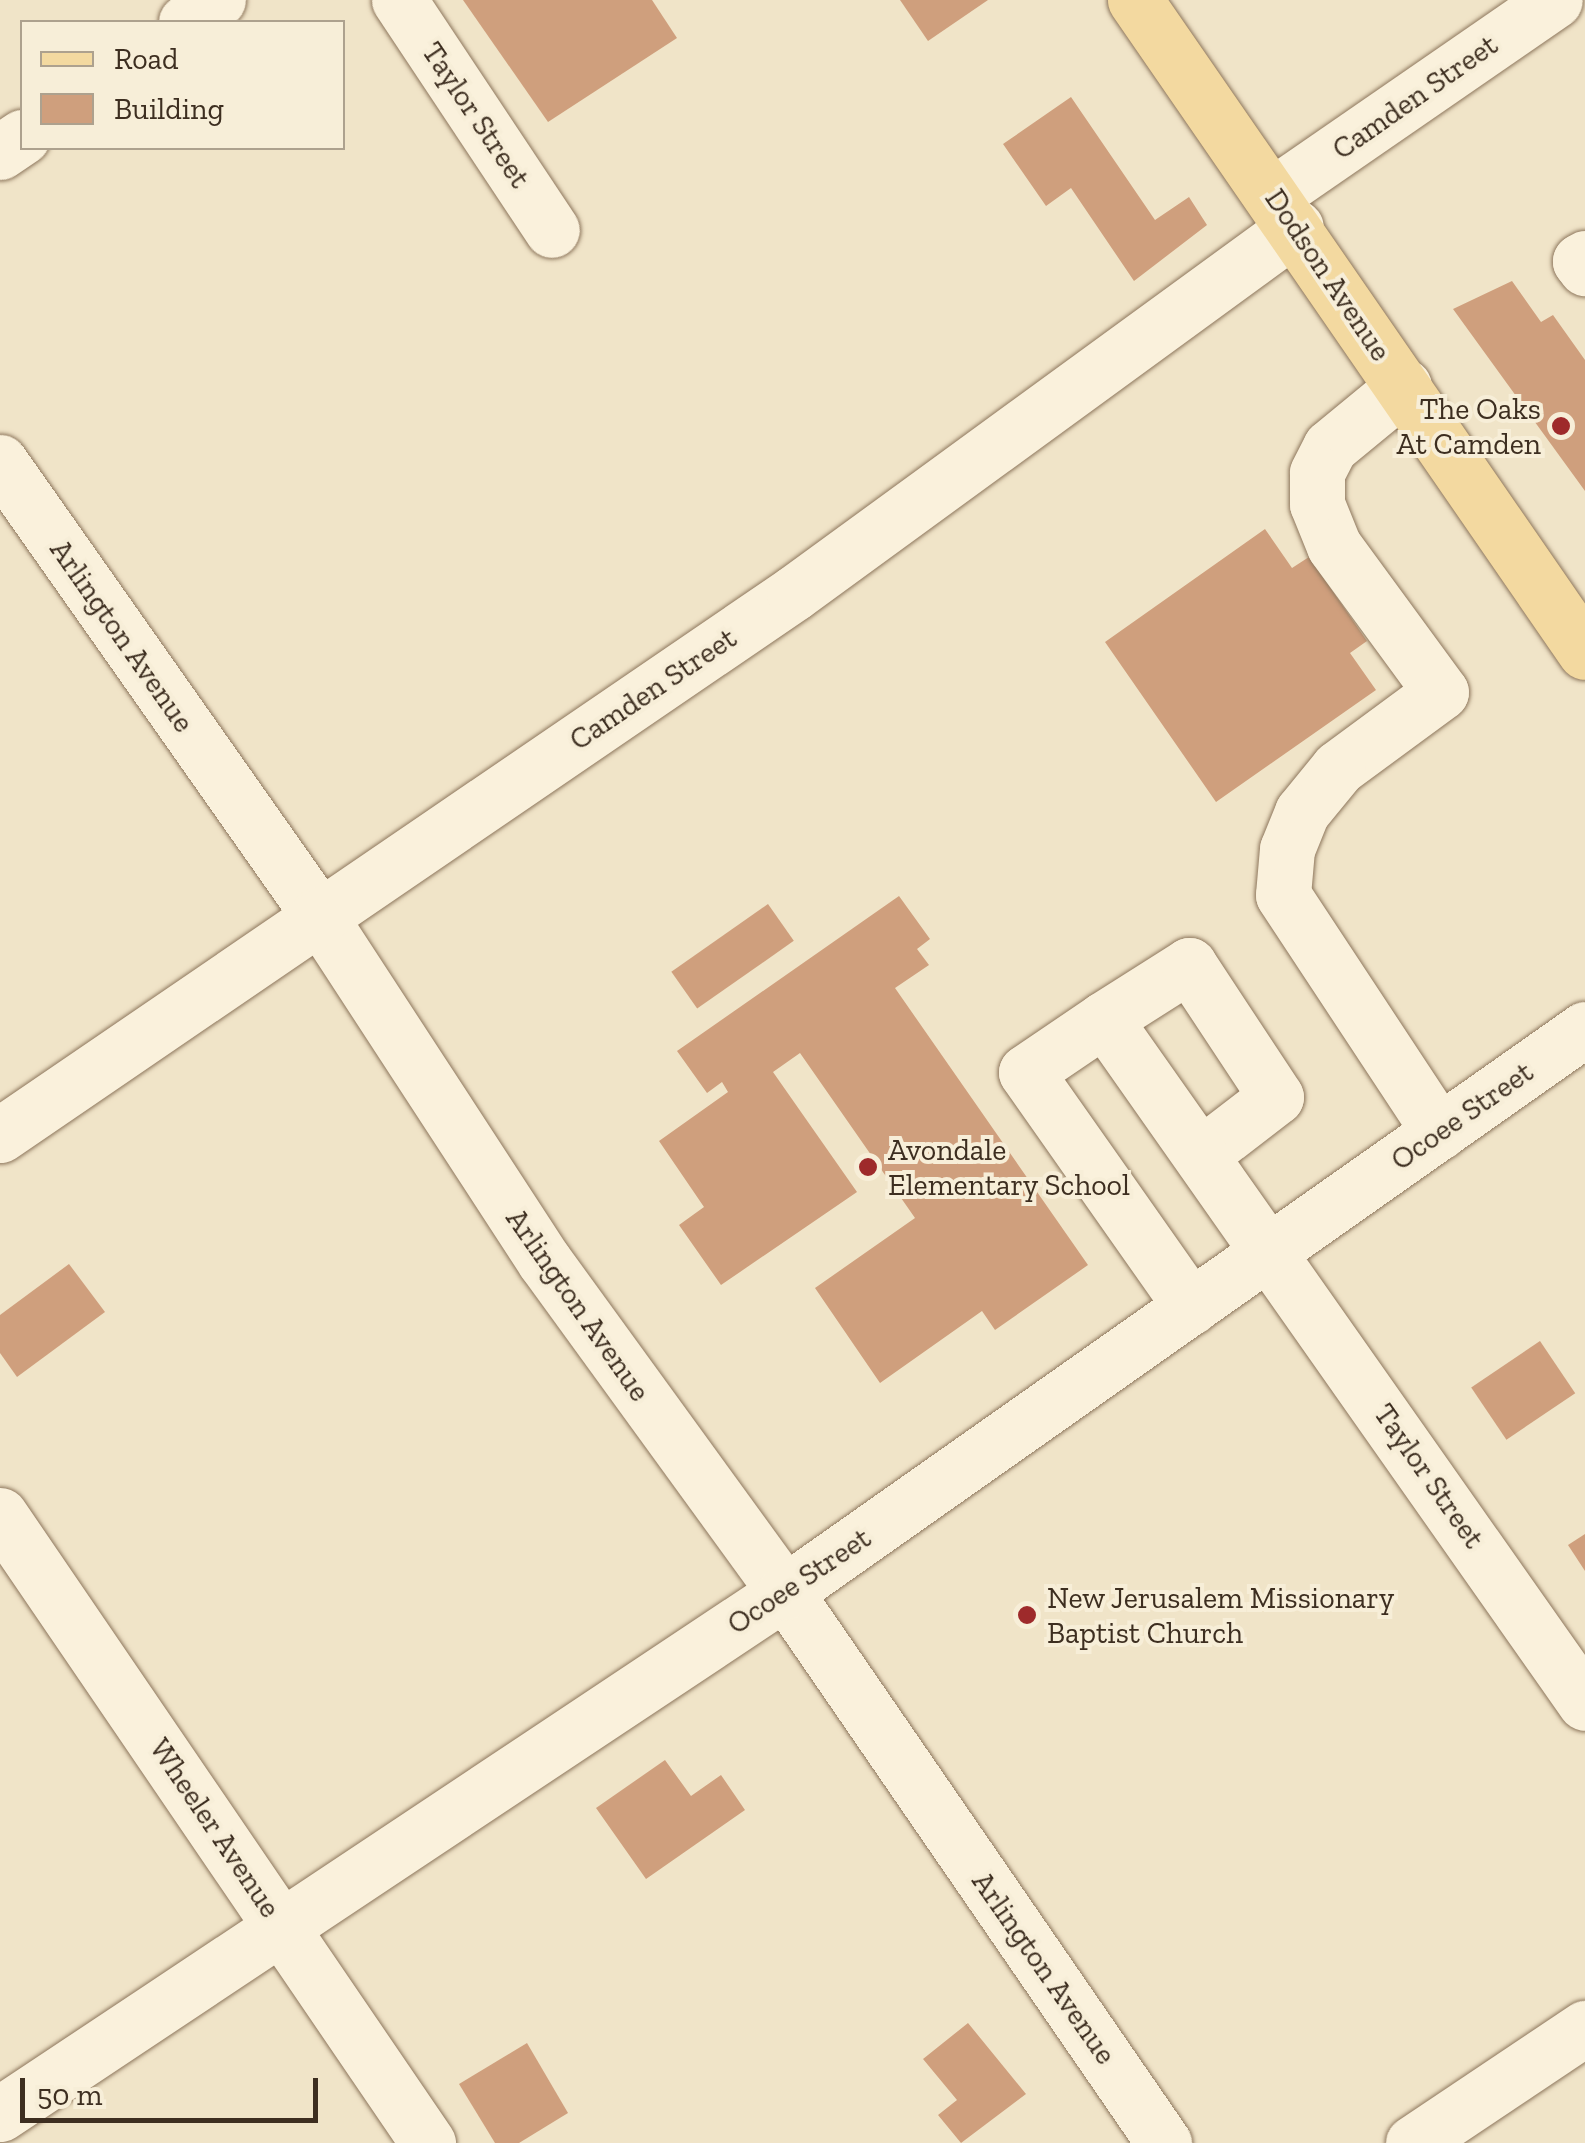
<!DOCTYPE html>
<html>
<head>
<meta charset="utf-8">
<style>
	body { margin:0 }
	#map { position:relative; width:1585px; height:2143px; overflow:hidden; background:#f0e4c8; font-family:"Zilla Slab",serif }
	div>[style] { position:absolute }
	.building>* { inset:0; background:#cf9f7d; transform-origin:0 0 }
	.roads { filter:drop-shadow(0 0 2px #8d765c) drop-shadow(0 0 2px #8d765c) }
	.minor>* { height:55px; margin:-27.5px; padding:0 27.5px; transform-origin:27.5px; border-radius:27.5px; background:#faf1dc }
	.major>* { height:55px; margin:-27.5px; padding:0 27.5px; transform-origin:27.5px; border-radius:27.5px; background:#f3d9a0 }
	.dots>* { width:28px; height:28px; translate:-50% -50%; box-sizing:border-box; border:5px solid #f7eed8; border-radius:50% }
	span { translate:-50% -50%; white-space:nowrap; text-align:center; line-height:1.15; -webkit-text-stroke:8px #f7eed8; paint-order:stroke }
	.street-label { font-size:30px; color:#3d2e20 }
	.poi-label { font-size:30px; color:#3d2e20 }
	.right { translate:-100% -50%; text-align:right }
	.left { translate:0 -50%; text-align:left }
	.legend { position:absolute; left:20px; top:20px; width:325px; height:130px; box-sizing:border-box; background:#f7eed8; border:2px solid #ada18e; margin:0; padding:12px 18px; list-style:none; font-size:30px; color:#3d2e20 }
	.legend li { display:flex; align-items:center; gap:20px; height:50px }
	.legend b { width:50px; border:2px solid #ada18e }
	.scale { position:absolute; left:20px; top:2078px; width:298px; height:45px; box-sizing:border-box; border:5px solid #3d2e20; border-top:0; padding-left:12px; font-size:30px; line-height:35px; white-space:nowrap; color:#3d2e20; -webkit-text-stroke:8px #f7eed8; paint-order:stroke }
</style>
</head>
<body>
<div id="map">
	<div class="building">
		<i style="clip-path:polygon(463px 0,652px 0,677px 38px,548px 122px)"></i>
		<i style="clip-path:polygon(900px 0,988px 0,928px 41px)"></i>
		<i style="clip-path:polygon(1071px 97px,1155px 220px,1189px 197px,1207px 225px,1134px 281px,1071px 188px,1046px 206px,1003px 144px)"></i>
		<i style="clip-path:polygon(1512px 281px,1541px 322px,1553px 315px,1585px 360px,1585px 491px,1453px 309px)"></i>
		<i style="clip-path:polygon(1265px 529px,1292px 568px,1309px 557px,1367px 641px,1350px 653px,1376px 690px,1216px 802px,1105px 642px)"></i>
		<i style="clip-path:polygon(899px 896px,930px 939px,917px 949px,929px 965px,895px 988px,1088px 1265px,995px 1330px,982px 1311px,880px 1383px,815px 1288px,915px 1218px,800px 1053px,773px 1072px,857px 1192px,721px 1285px,679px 1225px,704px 1207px,659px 1141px,728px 1092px,722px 1082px,707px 1093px,677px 1051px)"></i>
		<i style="left:768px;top:904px;width:45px;height:118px;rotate:55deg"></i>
		<i style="clip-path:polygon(69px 1264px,105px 1312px,17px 1377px,0 1353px,0 1315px)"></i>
		<i style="left:1540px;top:1341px;width:63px;height:83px;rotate:56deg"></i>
		<i style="clip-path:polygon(1585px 1534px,1585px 1571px,1568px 1545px)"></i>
		<i style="clip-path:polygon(665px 1760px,691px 1796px,721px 1775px,745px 1810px,646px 1879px,596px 1808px)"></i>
		<i style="clip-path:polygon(968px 2023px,1026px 2094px,961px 2143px,938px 2115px,957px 2100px,923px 2059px)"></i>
		<i style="clip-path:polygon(527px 2043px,568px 2113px,519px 2143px,495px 2143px,459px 2084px)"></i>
	</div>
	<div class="roads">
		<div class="minor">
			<i style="left:399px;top:0;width:276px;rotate:56.4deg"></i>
			<i style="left:186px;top:22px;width:39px;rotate:-35deg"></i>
			<i style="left:0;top:152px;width:27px;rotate:-34deg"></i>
			<i style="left:1274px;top:194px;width:341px;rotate:-34.6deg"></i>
			<i style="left:1585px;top:258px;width:6px;rotate:149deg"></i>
			<i style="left:1580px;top:261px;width:9px;rotate:54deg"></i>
			<i style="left:1404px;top:386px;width:96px;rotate:140.5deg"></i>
			<i style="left:1330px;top:447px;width:29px;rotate:117deg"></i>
			<i style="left:1317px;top:473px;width:31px;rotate:90deg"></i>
			<i style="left:1317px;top:504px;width:45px;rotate:68deg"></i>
			<i style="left:1334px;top:546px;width:181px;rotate:53.8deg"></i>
			<i style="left:1441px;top:692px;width:128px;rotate:143.6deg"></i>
			<i style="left:1338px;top:768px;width:57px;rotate:129.3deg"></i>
			<i style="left:1302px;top:812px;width:40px;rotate:112deg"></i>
			<i style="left:1287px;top:849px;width:46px;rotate:95deg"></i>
			<i style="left:1283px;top:895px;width:284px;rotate:56.6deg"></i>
			<i style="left:0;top:462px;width:553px;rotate:54.87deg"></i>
			<i style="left:318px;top:914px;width:415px;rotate:56.9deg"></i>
			<i style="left:545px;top:1262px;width:408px;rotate:54deg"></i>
			<i style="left:785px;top:1592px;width:669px;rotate:55.48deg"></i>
			<i style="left:1104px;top:1019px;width:101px;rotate:-32.4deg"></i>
			<i style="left:1189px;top:965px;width:158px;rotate:56.6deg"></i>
			<i style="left:1276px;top:1097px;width:92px;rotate:142.5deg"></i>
			<i style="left:0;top:1135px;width:961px;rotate:-34.32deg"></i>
			<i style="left:794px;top:593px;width:621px;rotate:-36.1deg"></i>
			<i style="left:1191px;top:1307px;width:287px;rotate:-125.1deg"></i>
			<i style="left:1026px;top:1072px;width:94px;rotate:-34.2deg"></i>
			<i style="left:1104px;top:1019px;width:836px;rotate:54.88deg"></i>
			<i style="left:0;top:1515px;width:760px;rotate:55.72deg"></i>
			<i style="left:0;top:2114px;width:943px;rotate:-33.62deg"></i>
			<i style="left:785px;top:1592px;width:978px;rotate:-35.14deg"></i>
			<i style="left:1413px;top:2143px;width:207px;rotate:-33.8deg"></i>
		</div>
		<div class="major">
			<i style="left:1135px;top:0;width:792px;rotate:55.39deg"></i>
		</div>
	</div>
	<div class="dots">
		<i style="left:1561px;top:426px;background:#9e2a2b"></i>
		<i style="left:868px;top:1167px;background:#9e2a2b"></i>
		<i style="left:1027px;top:1615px;background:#9e2a2b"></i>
	</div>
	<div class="street-label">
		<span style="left:1415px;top:97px;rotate:-35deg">Camden Street</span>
		<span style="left:476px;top:115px;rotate:56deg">Taylor Street</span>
		<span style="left:1328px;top:275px;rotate:56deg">Dodson Avenue</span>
		<span style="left:122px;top:636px;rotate:55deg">Arlington Avenue</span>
		<span style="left:653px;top:689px;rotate:-34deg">Camden Street</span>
		<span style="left:1462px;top:1116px;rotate:-35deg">Ocoee Street</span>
		<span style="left:578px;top:1305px;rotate:55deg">Arlington Avenue</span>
		<span style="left:1429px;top:1476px;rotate:55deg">Taylor Street</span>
		<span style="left:799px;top:1581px;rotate:-34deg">Ocoee Street</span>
		<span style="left:215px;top:1828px;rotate:56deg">Wheeler Avenue</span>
		<span style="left:1044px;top:1968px;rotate:55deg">Arlington Avenue</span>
	</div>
	<div class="poi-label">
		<span class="right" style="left:1541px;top:426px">The Oaks<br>At Camden</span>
		<span class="left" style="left:888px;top:1167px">Avondale<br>Elementary School</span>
		<span class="left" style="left:1047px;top:1615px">New Jerusalem Missionary<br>Baptist Church</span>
	</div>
	<ul class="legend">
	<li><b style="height:12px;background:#f3d9a0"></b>Road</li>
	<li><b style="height:28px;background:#cf9f7d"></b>Building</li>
	</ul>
	<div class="scale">50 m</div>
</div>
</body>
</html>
